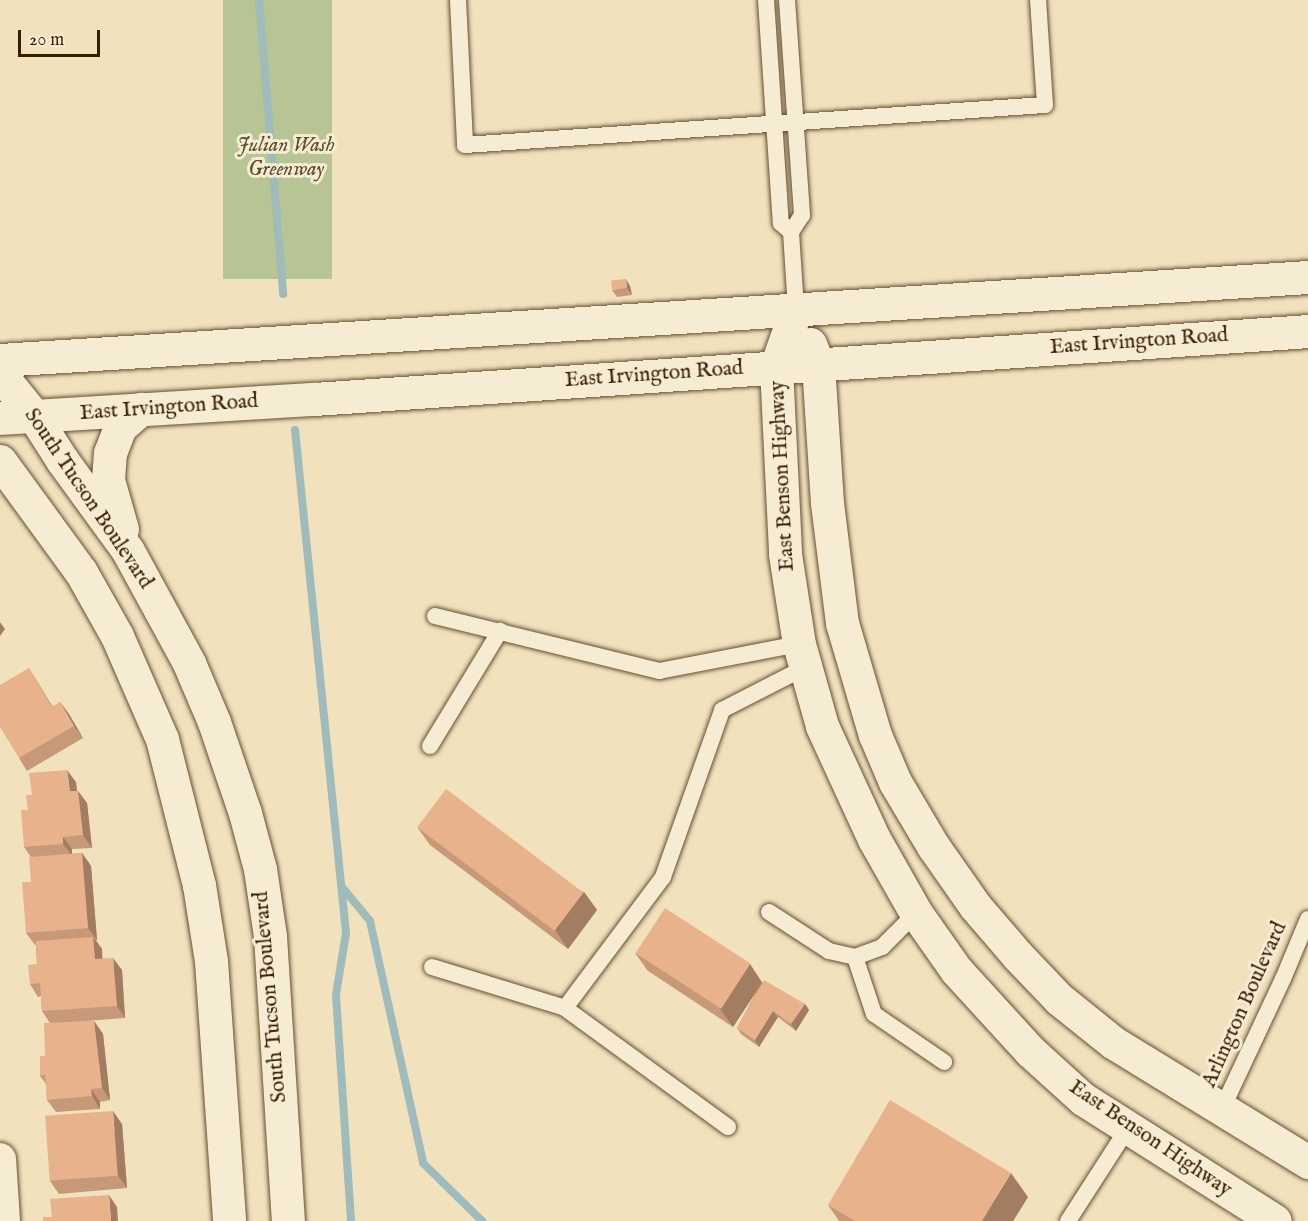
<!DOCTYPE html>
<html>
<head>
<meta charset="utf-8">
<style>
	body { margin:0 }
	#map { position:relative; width:1308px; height:1221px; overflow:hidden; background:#f1e2bd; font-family:"IM FELL English",serif }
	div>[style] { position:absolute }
	.green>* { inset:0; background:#b7c493; transform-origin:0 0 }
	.stream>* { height:8px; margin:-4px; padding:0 4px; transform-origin:4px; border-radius:4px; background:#a0bbbc }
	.roads { filter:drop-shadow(0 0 2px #664f32) drop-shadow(0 0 2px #664f32) }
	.lane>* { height:16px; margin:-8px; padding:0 8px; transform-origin:8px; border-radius:8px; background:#f6ecd4 }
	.street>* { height:32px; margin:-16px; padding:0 16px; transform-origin:16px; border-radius:16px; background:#f6ecd4 }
	.secondary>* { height:33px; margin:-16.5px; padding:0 16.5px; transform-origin:16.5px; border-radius:16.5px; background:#f6ecd4 }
	.wall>* { inset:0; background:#c79978 }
	.shaded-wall>* { inset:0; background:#a27d62 }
	.building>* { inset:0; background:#e7b28c; transform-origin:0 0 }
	span { translate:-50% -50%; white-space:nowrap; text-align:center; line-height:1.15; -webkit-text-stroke:6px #f6ecd4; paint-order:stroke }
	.park-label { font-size:21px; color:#5e502e; font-style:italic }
	.street-label { font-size:21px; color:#381e03 }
	.scale { position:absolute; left:18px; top:30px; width:82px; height:27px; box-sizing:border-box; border:3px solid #381e03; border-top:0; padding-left:8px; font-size:18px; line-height:21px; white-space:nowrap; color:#381e03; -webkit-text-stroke:4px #f6ecd4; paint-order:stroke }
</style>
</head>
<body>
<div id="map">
	<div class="green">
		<i style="left:223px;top:0;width:109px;height:279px"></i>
	</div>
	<div class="stream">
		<i style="left:259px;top:0;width:295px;rotate:85.3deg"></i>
		<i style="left:295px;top:430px;width:506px;rotate:84.21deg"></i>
		<i style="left:346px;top:933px;width:63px;rotate:99.2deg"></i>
		<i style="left:336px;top:995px;width:226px;rotate:86.2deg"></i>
		<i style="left:342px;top:887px;width:44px;rotate:50.5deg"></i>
		<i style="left:370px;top:921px;width:248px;rotate:77.6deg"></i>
		<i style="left:423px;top:1163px;width:83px;rotate:44.5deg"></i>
	</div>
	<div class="roads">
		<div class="lane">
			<i style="left:458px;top:0;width:145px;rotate:87.2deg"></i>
			<i style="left:465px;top:145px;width:581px;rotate:-3.95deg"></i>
			<i style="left:1045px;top:105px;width:105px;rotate:-93.8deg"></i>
			<i style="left:766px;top:0;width:224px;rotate:86.2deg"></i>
			<i style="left:781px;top:223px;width:13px;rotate:42deg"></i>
			<i style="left:787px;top:0;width:216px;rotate:86deg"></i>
			<i style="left:802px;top:215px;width:20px;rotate:123deg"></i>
			<i style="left:791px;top:232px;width:77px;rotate:86.3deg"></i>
			<i style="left:435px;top:616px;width:231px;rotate:13.8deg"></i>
			<i style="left:659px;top:671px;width:143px;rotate:-10.9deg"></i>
			<i style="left:430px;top:746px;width:135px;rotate:-58.7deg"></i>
			<i style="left:769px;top:912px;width:72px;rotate:33deg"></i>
			<i style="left:829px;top:951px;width:27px;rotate:13deg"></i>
			<i style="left:855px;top:957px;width:29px;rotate:-20deg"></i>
			<i style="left:882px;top:947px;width:48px;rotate:-45deg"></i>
			<i style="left:855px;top:957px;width:60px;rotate:71.6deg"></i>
			<i style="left:874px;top:1014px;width:85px;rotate:34.4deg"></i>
			<i style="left:432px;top:967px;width:139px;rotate:17.1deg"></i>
			<i style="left:1222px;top:1109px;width:144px;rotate:-64.9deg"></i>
			<i style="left:1283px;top:979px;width:65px;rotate:-67.4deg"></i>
			<i style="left:728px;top:1127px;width:202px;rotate:-143.9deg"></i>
			<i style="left:565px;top:1008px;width:164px;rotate:-53.2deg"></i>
			<i style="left:663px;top:877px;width:177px;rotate:-70.5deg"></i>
			<i style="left:722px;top:710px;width:94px;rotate:-27.1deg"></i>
			<i style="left:1068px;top:1221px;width:111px;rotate:-57.2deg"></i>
		</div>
		<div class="street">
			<i style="left:0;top:1159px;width:62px;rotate:86.3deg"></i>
		</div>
		<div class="secondary">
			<i style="left:796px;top:309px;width:61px;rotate:109deg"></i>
			<i style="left:776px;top:367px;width:187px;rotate:87.2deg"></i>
			<i style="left:785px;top:554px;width:91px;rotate:81.2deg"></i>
			<i style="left:799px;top:644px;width:85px;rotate:74.3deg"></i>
			<i style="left:822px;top:726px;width:124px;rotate:65.3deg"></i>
			<i style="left:874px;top:839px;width:85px;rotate:60.4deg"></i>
			<i style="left:916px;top:913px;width:70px;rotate:54.9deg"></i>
			<i style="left:956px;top:970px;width:110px;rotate:47.6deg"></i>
			<i style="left:1030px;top:1051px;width:72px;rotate:42.2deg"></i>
			<i style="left:1083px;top:1099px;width:227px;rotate:32.4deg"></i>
			<i style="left:810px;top:344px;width:22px;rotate:68deg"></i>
			<i style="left:818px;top:364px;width:139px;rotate:86.3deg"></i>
			<i style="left:827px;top:503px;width:121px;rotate:82.9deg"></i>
			<i style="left:842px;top:623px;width:117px;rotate:73.6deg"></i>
			<i style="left:875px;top:735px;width:51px;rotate:66.9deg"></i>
			<i style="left:895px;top:782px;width:74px;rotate:59.3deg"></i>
			<i style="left:933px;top:846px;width:73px;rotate:55deg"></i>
			<i style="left:975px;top:906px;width:65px;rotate:49.4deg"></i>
			<i style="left:1017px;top:955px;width:61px;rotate:46.3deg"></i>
			<i style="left:1059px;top:999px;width:70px;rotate:38.7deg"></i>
			<i style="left:1114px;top:1043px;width:228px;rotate:31.5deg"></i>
			<i style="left:0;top:360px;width:1311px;rotate:-3.63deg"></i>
			<i style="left:0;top:374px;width:54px;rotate:51deg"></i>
			<i style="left:34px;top:416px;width:52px;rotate:57.5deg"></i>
			<i style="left:62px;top:460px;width:112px;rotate:54deg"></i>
			<i style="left:128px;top:551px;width:128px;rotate:61.4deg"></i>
			<i style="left:189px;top:663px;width:64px;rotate:67deg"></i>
			<i style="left:214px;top:722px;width:96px;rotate:71.2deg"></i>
			<i style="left:245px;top:813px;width:58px;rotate:75deg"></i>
			<i style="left:260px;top:869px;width:68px;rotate:81.5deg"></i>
			<i style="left:270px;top:936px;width:286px;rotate:86.4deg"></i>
			<i style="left:0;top:418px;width:315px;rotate:-3.5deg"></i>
			<i style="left:314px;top:399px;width:996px;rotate:-3.91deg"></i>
			<i style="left:0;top:461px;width:137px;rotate:53.9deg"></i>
			<i style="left:81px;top:572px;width:73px;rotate:60.6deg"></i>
			<i style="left:117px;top:636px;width:112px;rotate:66.4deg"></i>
			<i style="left:162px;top:739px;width:151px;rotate:75.8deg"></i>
			<i style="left:199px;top:885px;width:77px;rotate:81deg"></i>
			<i style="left:211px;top:961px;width:261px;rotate:86deg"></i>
			<i style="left:122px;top:529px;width:51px;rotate:-105.9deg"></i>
			<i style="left:108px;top:480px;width:27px;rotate:-86deg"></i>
			<i style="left:110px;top:453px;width:28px;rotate:-69deg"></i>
			<i style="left:120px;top:427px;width:28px;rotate:-41deg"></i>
		</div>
	</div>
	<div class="wall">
		<i style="clip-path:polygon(630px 286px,632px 295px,617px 297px,612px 290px)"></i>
		<i style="clip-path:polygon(29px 668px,53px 707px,60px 702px,83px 738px,27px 771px,19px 758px)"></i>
		<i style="clip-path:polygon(76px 782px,77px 791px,78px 791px,87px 803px,92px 848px,72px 849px,72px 854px,82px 853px,91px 866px,97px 940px,96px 940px,102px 949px,102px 958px,122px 970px,125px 1018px,72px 1022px,94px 1021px,103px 1034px,110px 1100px,100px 1102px,100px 1109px,56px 1112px,47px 1100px,46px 1084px,40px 1076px,45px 1056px,50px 1023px,42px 1011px,41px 996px,38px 997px,30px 984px,37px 964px,36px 945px,35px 945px,26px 933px,31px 882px,31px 857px,24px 847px,28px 810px,32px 795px)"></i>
		<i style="clip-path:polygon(417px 827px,584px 892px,597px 910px,568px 949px,430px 845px)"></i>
		<i style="clip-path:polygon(635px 953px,750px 964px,762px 982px,805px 1004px,809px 1010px,796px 1031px,778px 1017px,759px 1047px,741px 1034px,737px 1028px,759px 987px,733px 1027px,648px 971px)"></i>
		<i style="clip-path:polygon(122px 1124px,127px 1188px,59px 1194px,50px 1181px)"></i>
		<i style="clip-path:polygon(1028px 1197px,1013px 1221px,839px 1221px,828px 1205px)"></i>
	</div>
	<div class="shaded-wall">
		<i style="clip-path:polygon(626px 279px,630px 286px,632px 295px,627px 288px)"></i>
		<i style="clip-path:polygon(0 622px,5px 629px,0 636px)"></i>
		<i style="clip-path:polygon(60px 702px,69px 714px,83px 738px,74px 726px)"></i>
		<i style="clip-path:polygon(67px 770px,76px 782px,78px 804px,70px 791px)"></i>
		<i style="clip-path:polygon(78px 791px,87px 803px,92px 848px,83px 835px)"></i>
		<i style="clip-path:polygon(63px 837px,72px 849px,72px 856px,63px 844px)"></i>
		<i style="clip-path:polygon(82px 853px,91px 866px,97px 940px,88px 928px)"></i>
		<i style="clip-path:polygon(584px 892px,597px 910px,568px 949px,555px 930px)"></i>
		<i style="clip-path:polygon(93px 937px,102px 949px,103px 972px,95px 959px)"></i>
		<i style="clip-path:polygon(113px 958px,122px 970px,125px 1018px,117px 1006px)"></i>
		<i style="clip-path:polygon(750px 964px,762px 983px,733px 1027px,720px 1009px)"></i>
		<i style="clip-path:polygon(805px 1004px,809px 1010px,796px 1031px,791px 1024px)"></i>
		<i style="clip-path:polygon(773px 1011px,778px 1017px,759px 1047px,755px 1040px)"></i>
		<i style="clip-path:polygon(94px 1021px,103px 1034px,110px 1100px,102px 1088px)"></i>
		<i style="clip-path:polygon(91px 1089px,100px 1102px,100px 1109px,92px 1096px)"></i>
		<i style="clip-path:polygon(113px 1111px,122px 1124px,127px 1188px,118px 1176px)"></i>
		<i style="clip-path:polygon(1011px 1173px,1028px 1197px,1013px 1221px,982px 1221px)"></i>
		<i style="clip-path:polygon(109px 1195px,117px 1207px,118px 1221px,111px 1221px)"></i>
	</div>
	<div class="building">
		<i style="left:626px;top:279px;width:9px;height:15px;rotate:84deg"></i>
		<i style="clip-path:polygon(29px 668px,52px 707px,60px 702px,74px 726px,19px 758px,0 727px,0 685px)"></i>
		<i style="clip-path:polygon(67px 770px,70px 791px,78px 791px,83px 835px,63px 837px,63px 844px,24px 847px,21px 810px,28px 810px,26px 795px,32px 795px,29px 773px)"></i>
		<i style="left:446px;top:789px;width:172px;height:48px;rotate:37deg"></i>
		<i style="clip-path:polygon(82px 853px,88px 928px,26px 933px,22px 882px,31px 882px,29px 857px)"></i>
		<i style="left:665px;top:908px;width:102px;height:54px;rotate:33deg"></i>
		<i style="clip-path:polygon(93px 937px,95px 959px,113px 958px,117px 1006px,42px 1011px,40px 983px,30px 984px,28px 965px,37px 964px,36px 941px)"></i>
		<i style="clip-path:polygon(764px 980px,805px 1004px,791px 1024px,773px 1011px,755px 1040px,737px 1028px)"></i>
		<i style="clip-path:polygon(94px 1021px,102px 1088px,91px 1089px,92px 1096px,47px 1100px,45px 1075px,40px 1076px,40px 1056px,45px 1056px,44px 1023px)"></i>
		<i style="clip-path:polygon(890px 1100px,1011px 1173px,982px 1221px,855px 1221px,828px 1205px)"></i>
		<i style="left:113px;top:1111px;width:65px;height:68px;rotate:86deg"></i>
		<i style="clip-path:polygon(109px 1195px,111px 1221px,43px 1221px,43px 1217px,52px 1217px,50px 1199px)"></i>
	</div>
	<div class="park-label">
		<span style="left:286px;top:158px">Julian Wash<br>Greenway</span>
	</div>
	<div class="street-label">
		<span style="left:1139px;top:342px;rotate:-4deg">East Irvington Road</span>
		<span style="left:654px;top:375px;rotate:-4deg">East Irvington Road</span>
		<span style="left:169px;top:408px;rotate:-4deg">East Irvington Road</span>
		<span style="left:783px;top:476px;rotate:-93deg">East Benson Highway</span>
		<span style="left:88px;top:499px;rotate:56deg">South Tucson Boulevard</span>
		<span style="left:271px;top:997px;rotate:-95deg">South Tucson Boulevard</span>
		<span style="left:1245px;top:1005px;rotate:-66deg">Arlington Boulevard</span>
		<span style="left:1150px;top:1139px;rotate:34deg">East Benson Highway</span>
	</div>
	<div class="scale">20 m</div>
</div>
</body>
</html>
